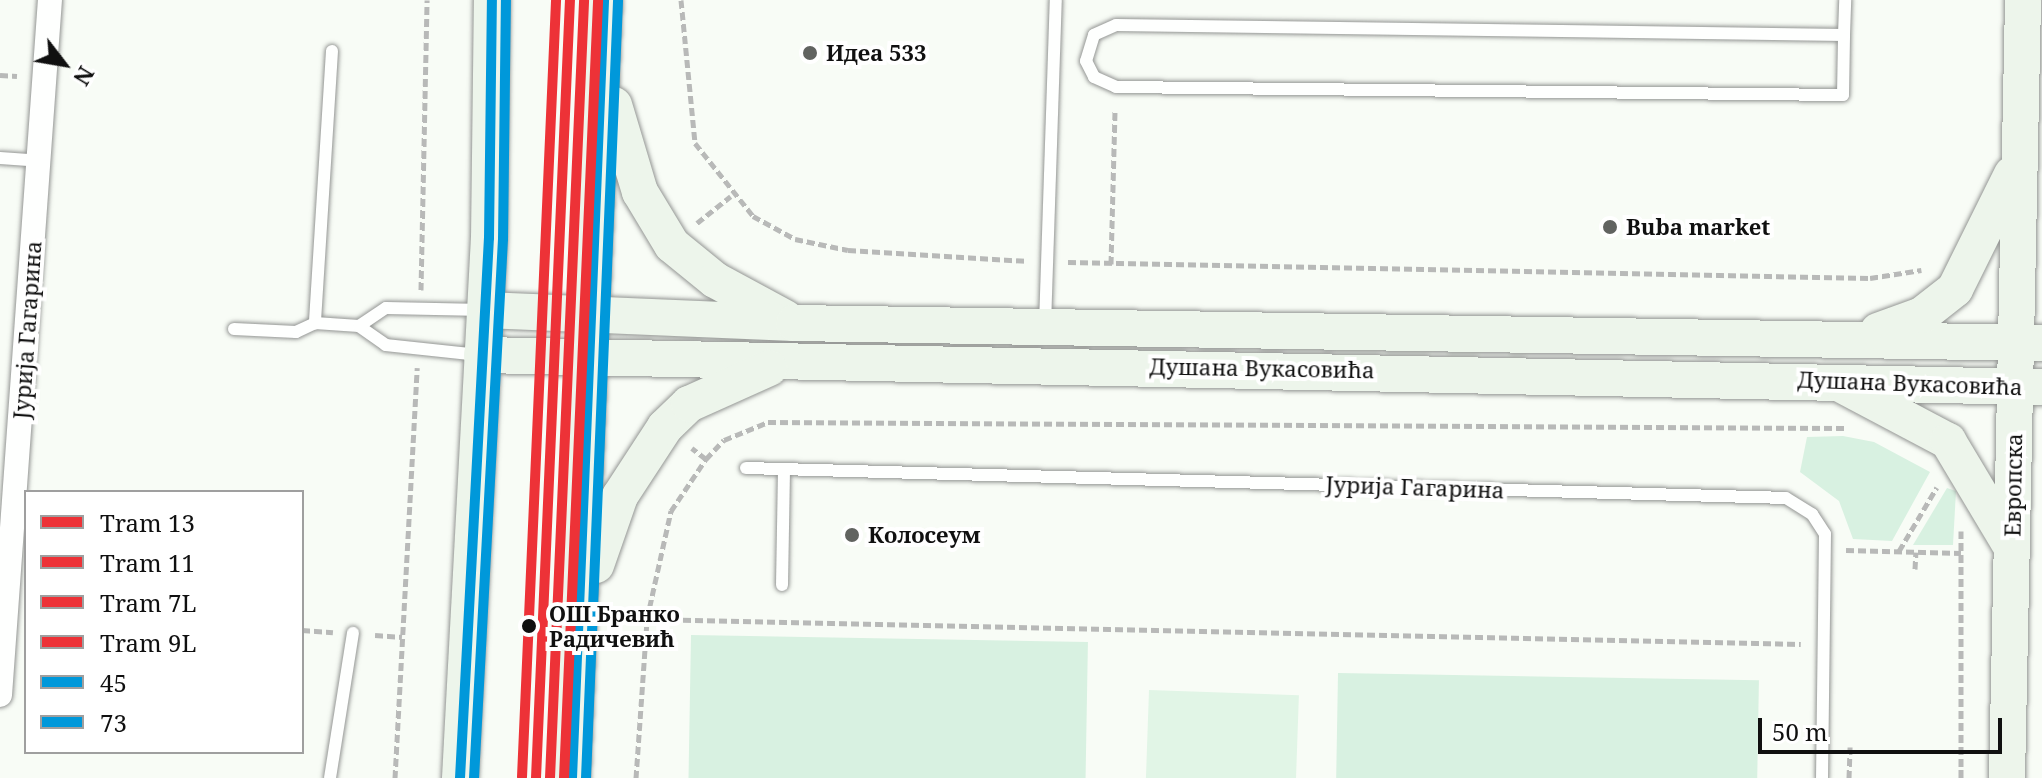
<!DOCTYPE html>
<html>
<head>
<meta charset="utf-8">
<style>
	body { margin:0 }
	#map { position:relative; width:2042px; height:778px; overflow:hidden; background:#f8fcf6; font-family:"Noto Serif",serif }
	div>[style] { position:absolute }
	.green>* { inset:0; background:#d8f1e1; transform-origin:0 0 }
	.pitch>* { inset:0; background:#e1f5e6; transform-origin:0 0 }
	.path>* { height:5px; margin-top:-2.5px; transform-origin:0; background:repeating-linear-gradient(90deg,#b8b9b8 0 8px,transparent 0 12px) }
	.roads { filter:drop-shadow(0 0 2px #949694) drop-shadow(0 0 2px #949694) }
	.lane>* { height:12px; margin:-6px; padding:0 6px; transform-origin:6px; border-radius:6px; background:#fefffe }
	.street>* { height:24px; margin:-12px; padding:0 12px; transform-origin:12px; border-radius:12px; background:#fefffe }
	.secondary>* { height:36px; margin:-18px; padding:0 18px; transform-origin:18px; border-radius:18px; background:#edf5eb }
	.bus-1>* { height:10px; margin:-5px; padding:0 5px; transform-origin:5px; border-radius:5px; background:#0098da }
	.bus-2>* { height:10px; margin:-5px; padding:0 5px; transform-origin:5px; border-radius:5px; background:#0098da }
	.tram-1>* { height:10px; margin:-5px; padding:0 5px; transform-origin:5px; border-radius:5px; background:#ed3237 }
	.tram-2>* { height:10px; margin:-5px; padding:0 5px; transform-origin:5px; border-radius:5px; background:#ed3237 }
	.tram-3>* { height:10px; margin:-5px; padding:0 5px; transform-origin:5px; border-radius:5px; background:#ed3237 }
	.tram-4>* { height:10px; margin:-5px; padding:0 5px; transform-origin:5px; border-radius:5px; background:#ed3237 }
	.dots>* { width:22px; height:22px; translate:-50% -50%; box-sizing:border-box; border:4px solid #fff; border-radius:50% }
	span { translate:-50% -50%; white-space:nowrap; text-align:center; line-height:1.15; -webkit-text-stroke:8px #fff; paint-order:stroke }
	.poi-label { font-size:22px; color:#101010; font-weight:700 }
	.left { translate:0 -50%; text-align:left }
	.street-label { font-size:22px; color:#101010 }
	.stop-label { font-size:22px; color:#101010; font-weight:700 }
	.legend { position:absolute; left:24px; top:490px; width:280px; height:264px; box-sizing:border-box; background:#fff; border:2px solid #9f9f9f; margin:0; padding:10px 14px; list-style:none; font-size:24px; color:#101010 }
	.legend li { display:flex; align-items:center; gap:16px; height:40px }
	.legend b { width:40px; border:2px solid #9f9f9f }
	.north { position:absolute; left:24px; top:24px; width:80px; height:80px; -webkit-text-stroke:6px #fff; paint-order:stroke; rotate:121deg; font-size:22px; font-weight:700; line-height:32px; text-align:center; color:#101010 }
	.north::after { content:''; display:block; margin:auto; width:28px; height:36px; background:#101010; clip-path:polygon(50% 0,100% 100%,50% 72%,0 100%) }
	.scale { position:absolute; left:1758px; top:718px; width:244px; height:36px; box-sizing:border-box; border:4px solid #101010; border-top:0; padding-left:10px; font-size:24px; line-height:28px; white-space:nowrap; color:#101010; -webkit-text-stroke:6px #fff; paint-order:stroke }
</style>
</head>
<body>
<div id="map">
	<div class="green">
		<i style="clip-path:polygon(1843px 436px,1874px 442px,1930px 472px,1892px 541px,1853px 539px,1839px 501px,1800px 472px,1807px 437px)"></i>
		<i style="clip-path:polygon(1947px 488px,1956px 491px,1953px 545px,1913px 545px)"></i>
		<i style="left:691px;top:635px;width:397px;height:143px;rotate:1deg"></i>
		<i style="left:1338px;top:673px;width:421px;height:105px;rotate:1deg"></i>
	</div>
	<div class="pitch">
		<i style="left:1149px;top:690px;width:150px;height:88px;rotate:2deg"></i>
	</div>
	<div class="path">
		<i style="left:681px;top:0;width:144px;rotate:84.4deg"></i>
		<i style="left:695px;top:143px;width:93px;rotate:51.5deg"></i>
		<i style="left:753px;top:216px;width:48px;rotate:28.7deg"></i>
		<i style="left:795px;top:239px;width:54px;rotate:11.7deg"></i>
		<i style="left:848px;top:250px;width:178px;rotate:3.5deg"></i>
		<i style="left:0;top:75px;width:17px;rotate:3deg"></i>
		<i style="left:697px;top:223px;width:43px;rotate:-38.5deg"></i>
		<i style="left:1068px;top:262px;width:802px;rotate:1.14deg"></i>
		<i style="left:1870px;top:278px;width:52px;rotate:-8.9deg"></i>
		<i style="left:1111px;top:264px;width:155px;rotate:-88.5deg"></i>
		<i style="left:421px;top:290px;width:290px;rotate:-88.8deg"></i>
		<i style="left:706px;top:459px;width:26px;rotate:-47deg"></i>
		<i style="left:724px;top:440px;width:48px;rotate:-22.2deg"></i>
		<i style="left:768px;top:422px;width:1078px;rotate:0.32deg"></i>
		<i style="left:1846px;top:550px;width:115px;rotate:1.5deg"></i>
		<i style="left:1899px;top:551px;width:74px;rotate:-59.3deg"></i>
		<i style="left:1915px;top:569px;width:17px;rotate:-87deg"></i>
		<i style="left:647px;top:619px;width:1154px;rotate:1.24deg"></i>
		<i style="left:302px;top:630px;width:31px;rotate:4deg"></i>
		<i style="left:375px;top:635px;width:27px;rotate:4deg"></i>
		<i style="left:395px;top:778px;width:411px;rotate:-86.9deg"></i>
		<i style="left:636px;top:778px;width:159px;rotate:-86deg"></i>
		<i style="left:647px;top:619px;width:111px;rotate:-77.5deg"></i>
		<i style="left:671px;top:511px;width:63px;rotate:-56.1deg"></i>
		<i style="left:706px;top:459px;width:18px;rotate:-142deg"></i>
		<i style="left:1849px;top:778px;width:31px;rotate:-88deg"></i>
		<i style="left:1961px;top:778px;width:247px;rotate:-90deg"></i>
	</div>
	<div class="roads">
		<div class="lane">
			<i style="left:1844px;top:35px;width:728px;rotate:-179.21deg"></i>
			<i style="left:1116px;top:25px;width:24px;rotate:156deg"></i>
			<i style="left:1094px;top:35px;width:27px;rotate:107deg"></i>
			<i style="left:1086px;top:61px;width:18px;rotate:63deg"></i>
			<i style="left:1094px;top:77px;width:24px;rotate:24deg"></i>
			<i style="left:1116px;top:87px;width:727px;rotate:0.63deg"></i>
			<i style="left:1843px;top:95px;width:60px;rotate:-89deg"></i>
			<i style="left:1844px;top:35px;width:35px;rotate:-88deg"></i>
			<i style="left:332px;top:51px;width:273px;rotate:93.6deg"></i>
			<i style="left:315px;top:323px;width:44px;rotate:3.9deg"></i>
			<i style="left:0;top:158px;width:39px;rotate:4deg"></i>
			<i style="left:1045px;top:325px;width:325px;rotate:-88.1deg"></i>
			<i style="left:234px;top:329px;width:62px;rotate:2.8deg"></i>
			<i style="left:296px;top:332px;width:21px;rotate:-25deg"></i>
			<i style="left:479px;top:355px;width:94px;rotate:-173.9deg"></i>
			<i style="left:386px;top:345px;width:33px;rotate:-145deg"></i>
			<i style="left:359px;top:326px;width:32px;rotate:-34deg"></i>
			<i style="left:386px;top:308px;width:98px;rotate:1.2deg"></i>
			<i style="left:746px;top:468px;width:1040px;rotate:1.65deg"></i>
			<i style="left:1786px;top:498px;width:31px;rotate:32deg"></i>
			<i style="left:1812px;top:514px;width:24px;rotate:57deg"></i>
			<i style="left:1825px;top:534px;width:244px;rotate:90.7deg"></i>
			<i style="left:782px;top:585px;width:115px;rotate:-89deg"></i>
			<i style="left:330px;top:778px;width:147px;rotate:-81deg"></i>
		</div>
		<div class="street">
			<i style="left:0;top:695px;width:697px;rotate:-85.89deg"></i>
		</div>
		<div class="secondary">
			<i style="left:614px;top:105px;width:91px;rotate:73.4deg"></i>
			<i style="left:640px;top:192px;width:62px;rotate:58.9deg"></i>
			<i style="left:672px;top:245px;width:55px;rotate:39.1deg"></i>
			<i style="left:715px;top:280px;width:80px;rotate:28.5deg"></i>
			<i style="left:485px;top:310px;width:309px;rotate:2.4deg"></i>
			<i style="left:794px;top:323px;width:1248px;rotate:0.92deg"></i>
			<i style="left:1878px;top:331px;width:47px;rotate:-20deg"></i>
			<i style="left:1922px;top:315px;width:42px;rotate:-38.2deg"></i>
			<i style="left:1955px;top:289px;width:128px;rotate:-63.6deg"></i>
			<i style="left:482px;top:355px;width:1560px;rotate:1.18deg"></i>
			<i style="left:1844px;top:386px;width:118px;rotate:27.9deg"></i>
			<i style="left:1948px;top:441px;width:119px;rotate:59.1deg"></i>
			<i style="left:596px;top:565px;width:73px;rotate:-70.8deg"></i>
			<i style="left:620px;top:496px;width:82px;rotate:-56.9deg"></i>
			<i style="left:665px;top:427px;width:33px;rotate:-44deg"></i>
			<i style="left:689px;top:404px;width:88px;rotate:-24.2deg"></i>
			<i style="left:460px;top:778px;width:541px;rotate:-86.93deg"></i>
			<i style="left:489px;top:238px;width:238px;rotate:-89.3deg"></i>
			<i style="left:572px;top:778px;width:779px;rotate:-87.64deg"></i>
			<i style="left:2007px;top:778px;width:778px;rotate:-88.82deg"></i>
		</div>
	</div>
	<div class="bus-1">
		<i style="left:460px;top:778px;width:541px;rotate:-86.93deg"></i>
		<i style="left:489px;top:238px;width:238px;rotate:-89.3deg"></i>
		<i style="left:572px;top:778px;width:779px;rotate:-87.64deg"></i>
	</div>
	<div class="bus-2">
		<i style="left:474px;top:778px;width:540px;rotate:-86.92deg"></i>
		<i style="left:503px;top:239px;width:239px;rotate:-89.3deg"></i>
		<i style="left:586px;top:778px;width:778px;rotate:-87.64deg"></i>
	</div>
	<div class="tram-1">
		<i style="left:536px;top:778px;width:779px;rotate:-87.5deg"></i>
	</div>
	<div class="tram-2">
		<i style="left:550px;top:778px;width:778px;rotate:-87.49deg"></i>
	</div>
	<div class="tram-3">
		<i style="left:522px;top:777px;width:778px;rotate:-87.49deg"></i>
	</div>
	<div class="tram-4">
		<i style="left:564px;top:778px;width:778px;rotate:-87.49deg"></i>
	</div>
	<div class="dots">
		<i style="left:810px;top:53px;background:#616360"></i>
		<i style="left:1610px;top:227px;background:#616360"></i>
		<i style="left:852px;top:535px;background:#616360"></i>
		<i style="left:529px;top:626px;background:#101010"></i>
	</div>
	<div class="poi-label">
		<span class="left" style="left:826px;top:53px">Идеа 533</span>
		<span class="left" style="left:1626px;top:227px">Buba market</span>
		<span class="left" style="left:868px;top:535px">Колосеум</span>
	</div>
	<div class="street-label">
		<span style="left:27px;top:330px;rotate:-86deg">Јурија Гагарина</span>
		<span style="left:1262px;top:368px;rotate:1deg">Душана Вукасовића</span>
		<span style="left:1910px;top:383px;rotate:2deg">Душана Вукасовића</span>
		<span style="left:2013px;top:485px;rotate:-89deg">Европска</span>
		<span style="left:1415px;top:487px;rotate:2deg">Јурија Гагарина</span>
	</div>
	<div class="stop-label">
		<span class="left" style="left:549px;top:626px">ОШ Бранко<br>Радичевић</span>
	</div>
	<ul class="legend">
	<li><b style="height:10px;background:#ed3237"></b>Tram 13</li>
	<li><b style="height:10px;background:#ed3237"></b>Tram 11</li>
	<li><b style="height:10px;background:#ed3237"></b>Tram 7L</li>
	<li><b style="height:10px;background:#ed3237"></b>Tram 9L</li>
	<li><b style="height:10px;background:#0098da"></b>45</li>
	<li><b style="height:10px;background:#0098da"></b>73</li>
	</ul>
	<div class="north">N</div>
	<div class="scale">50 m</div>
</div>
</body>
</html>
